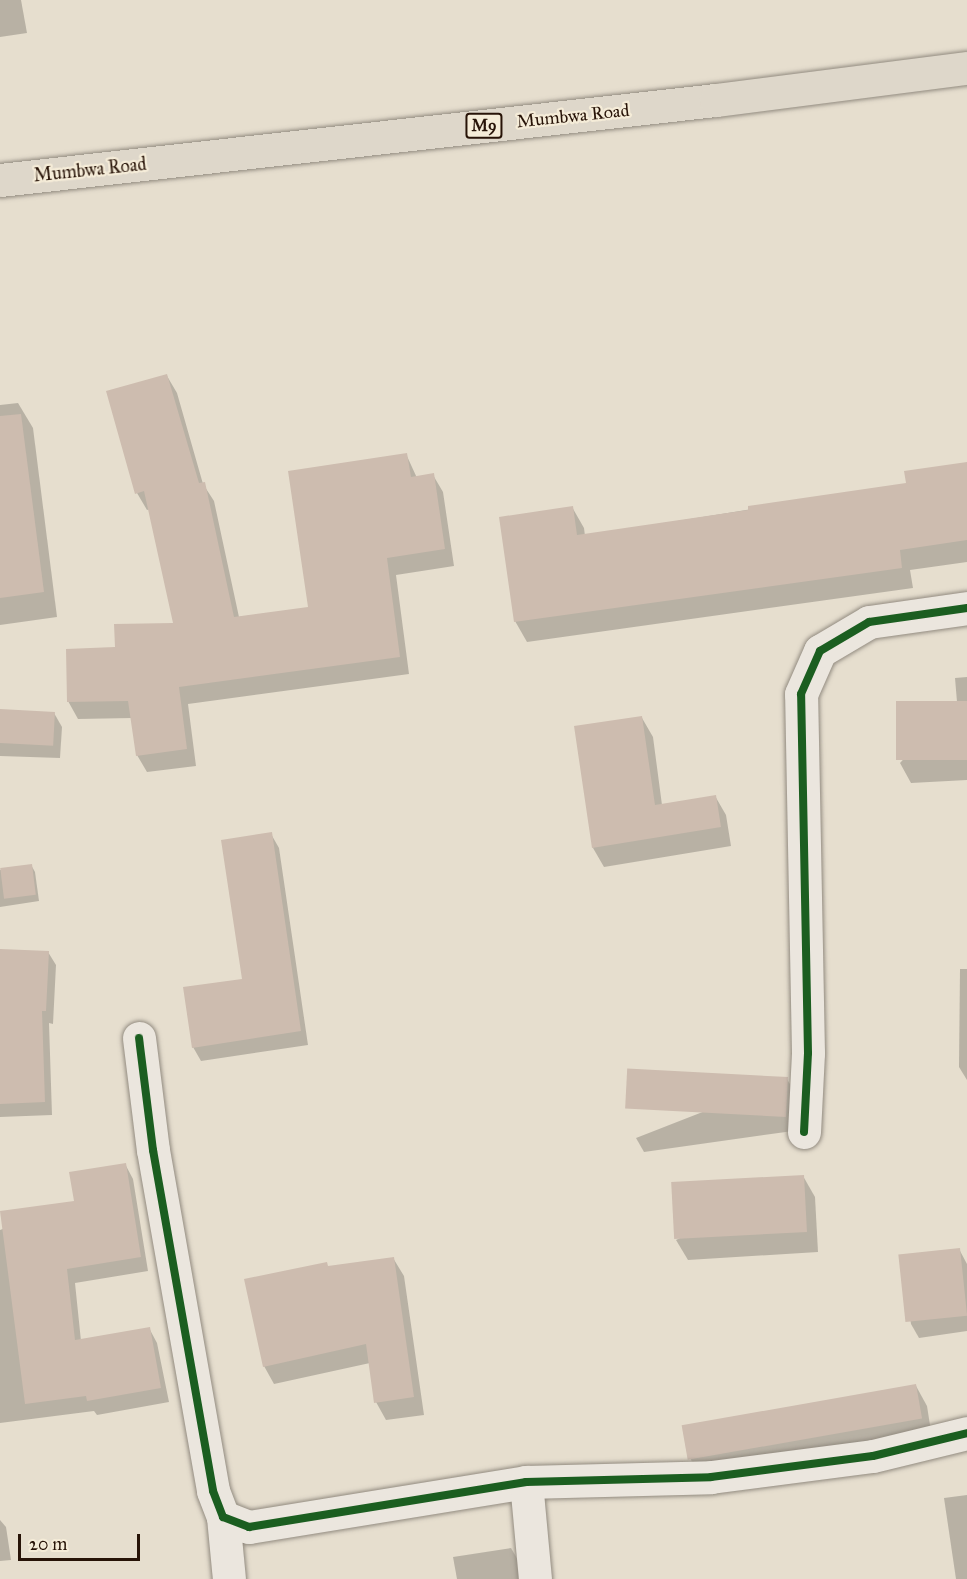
<!DOCTYPE html>
<html>
<head>
<meta charset="utf-8">
<style>
	body { margin:0 }
	#map { position:relative; width:967px; height:1579px; overflow:hidden; background:#e6dece; font-family:"IM FELL Great Primer",serif }
	div>[style] { position:absolute }
	.shadow>* { inset:0; background:#0003 }
	.building>* { inset:0; background:#cdbcaf; transform-origin:0 0 }
	.roads { filter:drop-shadow(0 0 2px #928b80) drop-shadow(0 0 2px #928b80) }
	.minor>* { height:33px; margin:-16.5px; padding:0 16.5px; transform-origin:16.5px; border-radius:16.5px; background:#ebe6de }
	.major>* { height:33px; margin:-16.5px; padding:0 16.5px; transform-origin:16.5px; border-radius:16.5px; background:#ded7ca }
	.cycleway>* { height:8px; margin:-4px; padding:0 4px; transform-origin:4px; border-radius:4px; background:#1b5e20 }
	span { translate:-50% -50%; white-space:nowrap; text-align:center; line-height:1.15; -webkit-text-stroke:4.5px #f5ecd8; paint-order:stroke }
	.shield-label span { padding:2px 4px; background:#f5ecd8; border:2px solid; border-radius:4px; -webkit-text-stroke-width:0 }
	.shield-label { font-size:16px; color:#271307; font-weight:700 }
	.street-label { font-size:18px; color:#271307 }
	.scale { position:absolute; left:18px; top:1534px; width:122px; height:27px; box-sizing:border-box; border:3px solid #271307; border-top:0; padding-left:8px; font-size:18px; line-height:21px; white-space:nowrap; color:#271307; -webkit-text-stroke:4px #f5ecd8; paint-order:stroke }
</style>
</head>
<body>
<div id="map">
	<div class="shadow">
		<i style="clip-path:polygon(0 0,21px 0,27px 33px,0 37px)"></i>
		<i style="clip-path:polygon(167px 376px,177px 393px,203px 484px,214px 501px,239px 617px,310px 608px,406px 454px,417px 478px,433px 475px,443px 492px,454px 566px,396px 575px,409px 674px,188px 704px,196px 766px,147px 772px,137px 755px,132px 718px,78px 719px,68px 701px,117px 649px,175px 624px,150px 509px,147px 510px,137px 493px)"></i>
		<i style="clip-path:polygon(18px 403px,33px 428px,57px 617px,0 625px,0 405px)"></i>
		<i style="clip-path:polygon(967px 464px,967px 562px,910px 570px,913px 588px,527px 642px,515px 621px,572px 507px,584px 528px,585px 536px,907px 484px)"></i>
		<i style="clip-path:polygon(967px 677px,967px 780px,911px 783px,900px 763px,957px 702px,955px 678px)"></i>
		<i style="clip-path:polygon(0 711px,54px 713px,62px 727px,60px 758px,0 756px)"></i>
		<i style="clip-path:polygon(642px 718px,653px 737px,662px 805px,715px 796px,726px 815px,731px 846px,604px 867px,593px 848px)"></i>
		<i style="clip-path:polygon(271px 834px,279px 848px,308px 1045px,201px 1061px,193px 1047px,244px 980px)"></i>
		<i style="clip-path:polygon(31px 865px,35px 872px,39px 901px,0 907px,0 870px)"></i>
		<i style="clip-path:polygon(0 950px,48px 952px,56px 965px,53px 1024px,49px 1023px,52px 1115px,0 1117px)"></i>
		<i style="clip-path:polygon(960px 969px,967px 969px,967px 1080px,959px 1067px)"></i>
		<i style="clip-path:polygon(787px 1079px,795px 1093px,793px 1131px,644px 1152px,636px 1138px)"></i>
		<i style="clip-path:polygon(125px 1164px,133px 1179px,148px 1271px,75px 1283px,81px 1341px,149px 1328px,157px 1343px,169px 1402px,97px 1415px,94px 1411px,0 1423px,0 1230px,75px 1202px)"></i>
		<i style="clip-path:polygon(803px 1176px,815px 1197px,818px 1252px,688px 1260px,676px 1240px)"></i>
		<i style="clip-path:polygon(959px 1249px,967px 1264px,967px 1331px,919px 1338px,911px 1324px,901px 1257px)"></i>
		<i style="clip-path:polygon(393px 1258px,404px 1276px,424px 1415px,386px 1420px,376px 1402px,370px 1363px,274px 1384px,264px 1366px,328px 1268px)"></i>
		<i style="clip-path:polygon(916px 1386px,927px 1406px,932px 1438px,699px 1475px,688px 1454px)"></i>
		<i style="clip-path:polygon(967px 1495px,967px 1579px,956px 1579px,944px 1498px)"></i>
		<i style="clip-path:polygon(0 1520px,6px 1527px,11px 1560px,0 1561px)"></i>
		<i style="clip-path:polygon(511px 1548px,522px 1567px,524px 1579px,457px 1579px,453px 1557px)"></i>
	</div>
	<div class="building">
		<i style="clip-path:polygon(167px 374px,199px 483px,205px 482px,234px 617px,308px 607px,288px 471px,407px 453px,411px 477px,434px 473px,445px 549px,387px 558px,400px 657px,179px 687px,187px 749px,136px 756px,128px 701px,67px 702px,66px 649px,115px 647px,114px 624px,173px 623px,144px 491px,135px 494px,106px 391px)"></i>
		<i style="clip-path:polygon(21px 414px,44px 592px,0 598px,0 416px)"></i>
		<i style="clip-path:polygon(967px 462px,967px 540px,900px 550px,902px 568px,514px 622px,499px 517px,573px 506px,577px 535px,748px 510px,748px 506px,906px 483px,904px 471px)"></i>
		<i style="left:967px;top:701px;width:59px;height:71px;rotate:90deg"></i>
		<i style="left:0;top:709px;width:55px;height:34px;rotate:3deg"></i>
		<i style="clip-path:polygon(642px 716px,655px 805px,716px 795px,721px 827px,592px 848px,574px 726px)"></i>
		<i style="clip-path:polygon(272px 832px,301px 1031px,192px 1048px,183px 987px,242px 979px,221px 840px)"></i>
		<i style="left:32px;top:864px;width:31px;height:32px;rotate:83deg"></i>
		<i style="clip-path:polygon(0 949px,49px 951px,46px 1011px,42px 1011px,45px 1102px,0 1104px)"></i>
		<i style="left:788px;top:1077px;width:40px;height:161px;rotate:93deg"></i>
		<i style="clip-path:polygon(126px 1163px,141px 1257px,67px 1269px,75px 1340px,150px 1327px,161px 1388px,87px 1401px,86px 1396px,25px 1404px,0 1211px,74px 1201px,69px 1172px)"></i>
		<i style="left:804px;top:1175px;width:57px;height:133px;rotate:87deg"></i>
		<i style="left:960px;top:1248px;width:68px;height:62px;rotate:84deg"></i>
		<i style="clip-path:polygon(394px 1257px,414px 1397px,374px 1403px,366px 1344px,263px 1367px,244px 1279px,327px 1262px,328px 1266px)"></i>
		<i style="left:916px;top:1384px;width:35px;height:238px;rotate:80deg"></i>
	</div>
	<div class="roads">
		<div class="minor">
			<i style="left:139px;top:1038px;width:113px;rotate:82.9deg"></i>
			<i style="left:153px;top:1150px;width:346px;rotate:80deg"></i>
			<i style="left:213px;top:1491px;width:28px;rotate:69deg"></i>
			<i style="left:223px;top:1517px;width:28px;rotate:21deg"></i>
			<i style="left:249px;top:1527px;width:281px;rotate:-9.2deg"></i>
			<i style="left:526px;top:1482px;width:185px;rotate:-1.5deg"></i>
			<i style="left:711px;top:1477px;width:163px;rotate:-7.4deg"></i>
			<i style="left:873px;top:1456px;width:97px;rotate:-13.7deg"></i>
			<i style="left:804px;top:1132px;width:79px;rotate:-87.1deg"></i>
			<i style="left:808px;top:1053px;width:359px;rotate:-91.1deg"></i>
			<i style="left:801px;top:694px;width:47px;rotate:-66.2deg"></i>
			<i style="left:820px;top:651px;width:57px;rotate:-30.6deg"></i>
			<i style="left:869px;top:622px;width:99px;rotate:-8.1deg"></i>
			<i style="left:526px;top:1482px;width:97px;rotate:84.7deg"></i>
			<i style="left:223px;top:1517px;width:62px;rotate:84.5deg"></i>
		</div>
		<div class="major">
			<i style="left:0;top:180px;width:720px;rotate:-6.38deg"></i>
			<i style="left:716px;top:100px;width:253px;rotate:-7.3deg"></i>
		</div>
	</div>
	<div class="cycleway">
		<i style="left:139px;top:1038px;width:113px;rotate:82.9deg"></i>
		<i style="left:153px;top:1150px;width:346px;rotate:80deg"></i>
		<i style="left:213px;top:1491px;width:28px;rotate:69deg"></i>
		<i style="left:223px;top:1517px;width:28px;rotate:21deg"></i>
		<i style="left:249px;top:1527px;width:281px;rotate:-9.2deg"></i>
		<i style="left:526px;top:1482px;width:185px;rotate:-1.5deg"></i>
		<i style="left:711px;top:1477px;width:163px;rotate:-7.4deg"></i>
		<i style="left:873px;top:1456px;width:97px;rotate:-13.7deg"></i>
		<i style="left:804px;top:1132px;width:79px;rotate:-87.1deg"></i>
		<i style="left:808px;top:1053px;width:359px;rotate:-91.1deg"></i>
		<i style="left:801px;top:694px;width:47px;rotate:-66.2deg"></i>
		<i style="left:820px;top:651px;width:57px;rotate:-30.6deg"></i>
		<i style="left:869px;top:622px;width:99px;rotate:-8.1deg"></i>
	</div>
	<div class="shield-label">
		<span style="left:484px;top:126px">M9</span>
	</div>
	<div class="street-label">
		<span style="left:573px;top:116px;rotate:-6deg">Mumbwa Road</span>
		<span style="left:90px;top:170px;rotate:-6deg">Mumbwa Road</span>
	</div>
	<div class="scale">20 m</div>
</div>
</body>
</html>
